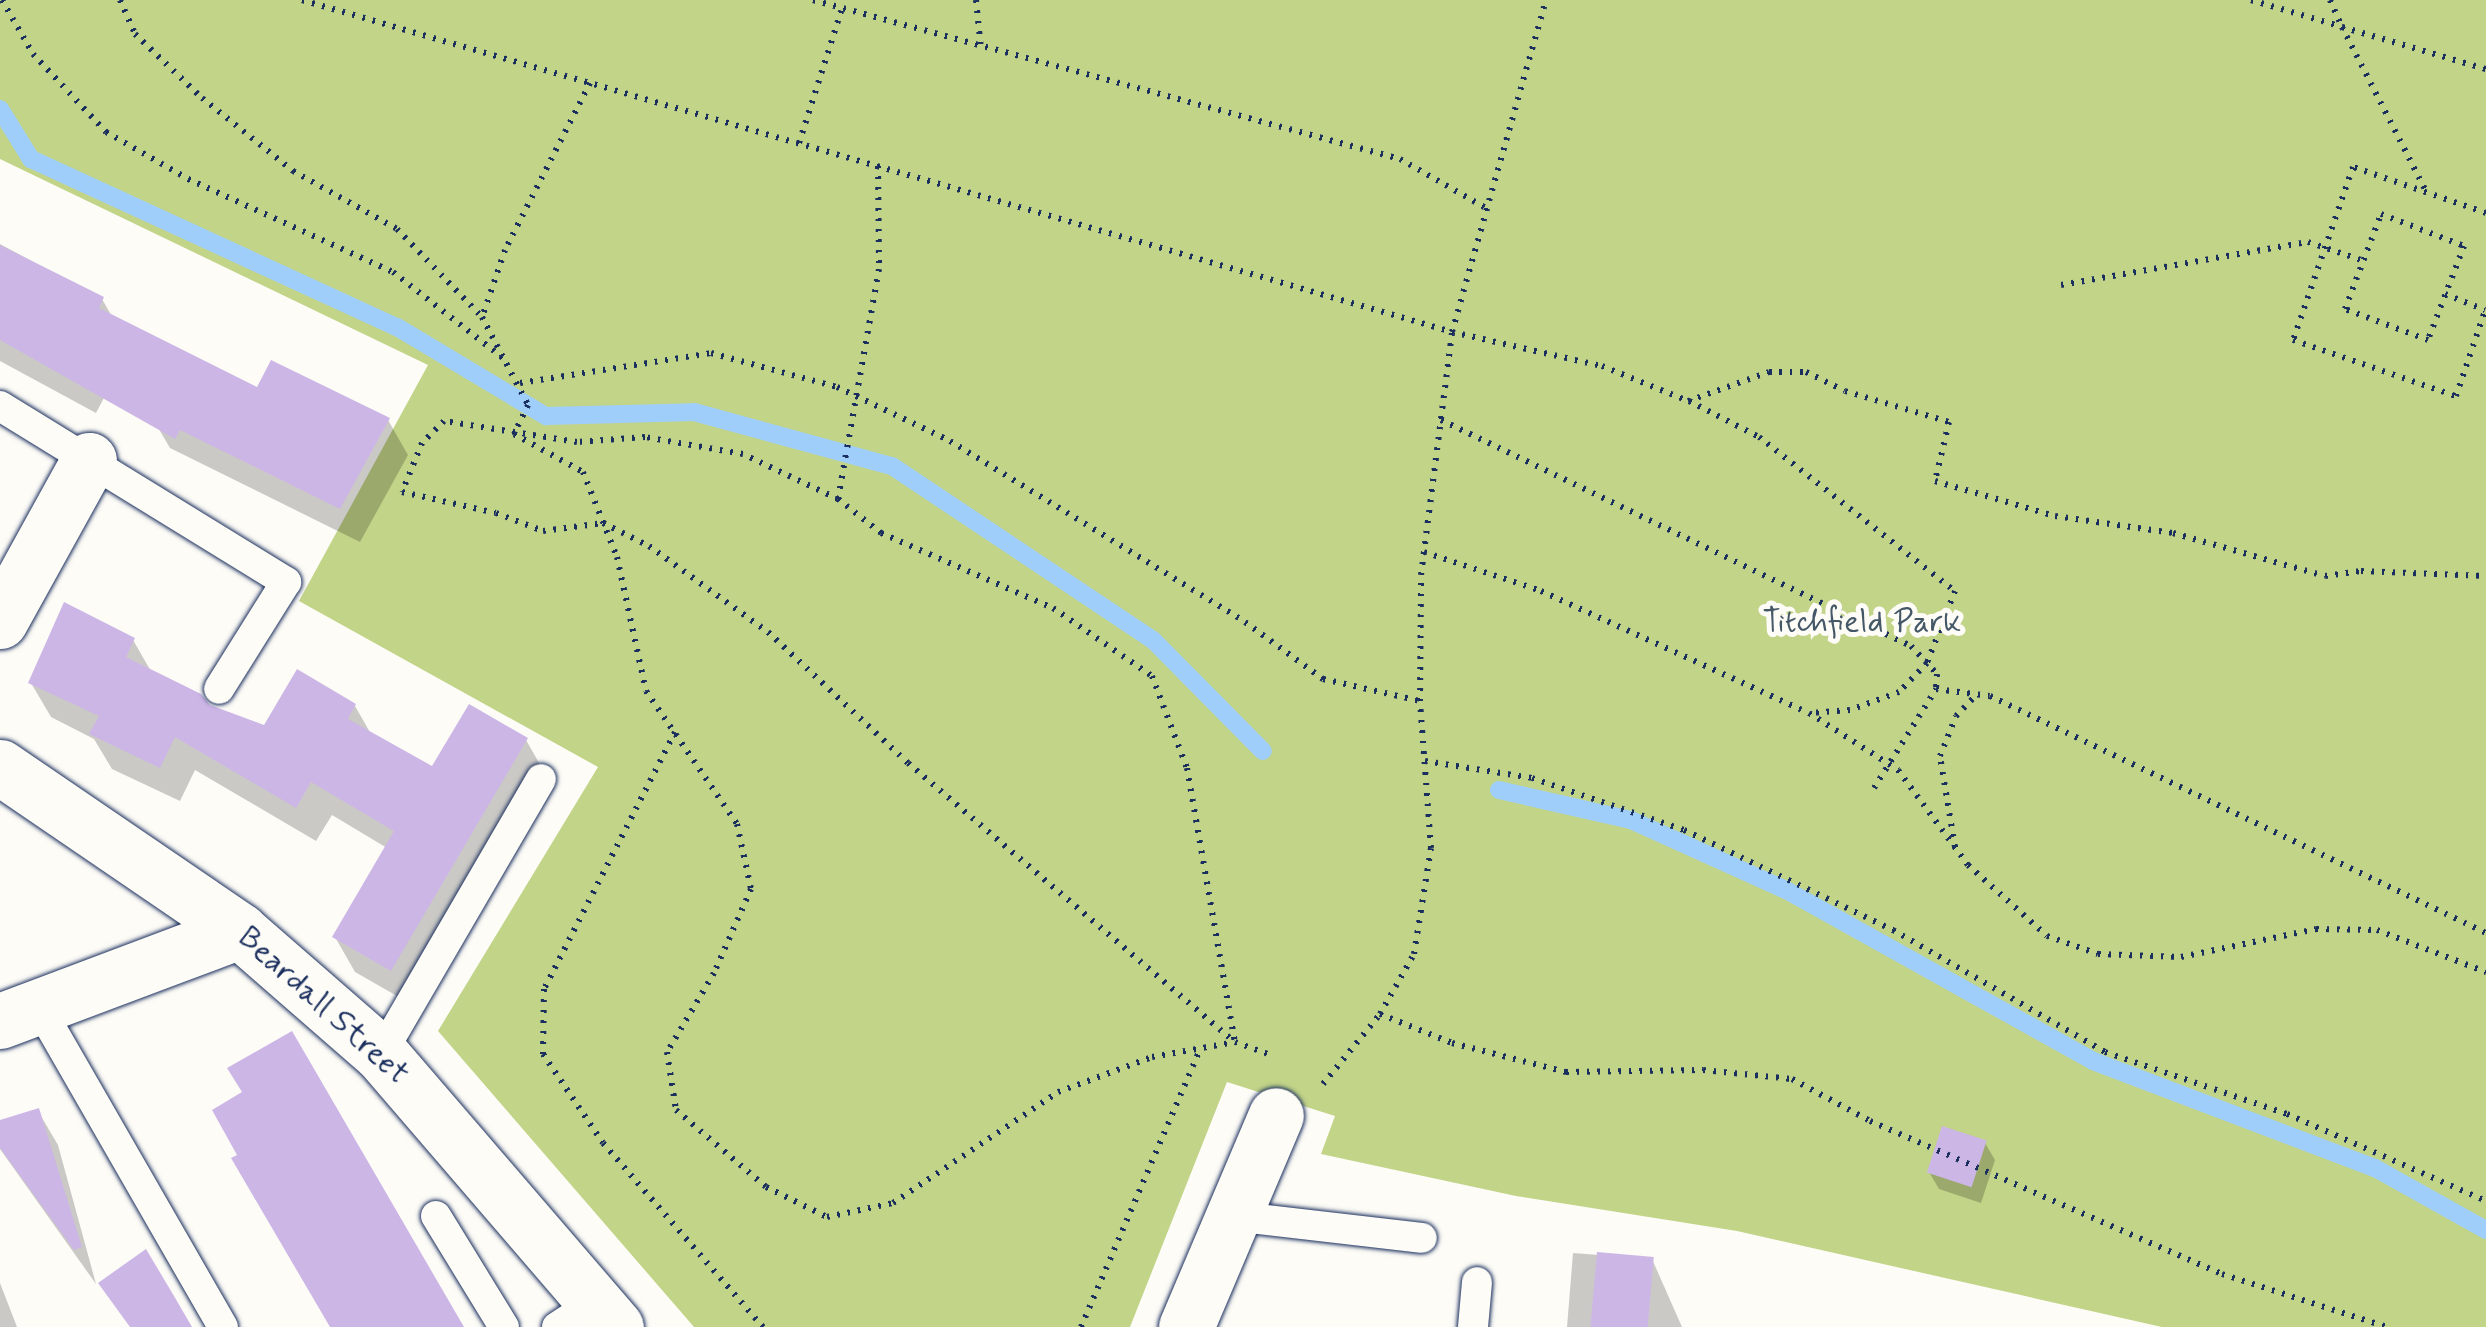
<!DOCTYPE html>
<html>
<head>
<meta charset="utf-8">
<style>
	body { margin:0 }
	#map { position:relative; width:2486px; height:1327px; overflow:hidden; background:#fdfcf7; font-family:Mynerve,sans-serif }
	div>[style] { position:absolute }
	.green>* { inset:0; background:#c2d488 }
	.shadow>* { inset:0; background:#0003 }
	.stream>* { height:18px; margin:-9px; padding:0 9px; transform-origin:9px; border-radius:9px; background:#9fcefa }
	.building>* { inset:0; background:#ccb6e6; transform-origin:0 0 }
	.path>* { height:6px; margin-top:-3px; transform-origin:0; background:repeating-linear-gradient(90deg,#1b2f5e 0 2.5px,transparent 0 10.5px) }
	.roads { filter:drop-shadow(0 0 2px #1b2f5e) drop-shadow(0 0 2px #1b2f5e) }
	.lane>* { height:30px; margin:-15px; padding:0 15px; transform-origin:15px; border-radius:15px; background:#fdfcf7 }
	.street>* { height:55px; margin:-27.5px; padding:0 27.5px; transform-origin:27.5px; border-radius:27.5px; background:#fdfcf7 }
	.secondary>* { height:55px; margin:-27.5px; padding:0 27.5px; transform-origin:27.5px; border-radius:27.5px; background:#fdfcf7 }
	span { translate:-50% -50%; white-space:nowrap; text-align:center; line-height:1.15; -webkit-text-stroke:10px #fdfcf7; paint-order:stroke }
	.park-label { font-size:32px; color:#455868 }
	.street-label { font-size:32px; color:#1b2f5e }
</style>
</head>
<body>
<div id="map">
	<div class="green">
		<i style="clip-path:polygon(0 0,2486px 0,2486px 1327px,2162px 1327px,1737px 1231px,1516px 1196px,1321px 1154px,1335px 1116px,1227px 1082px,1130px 1327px,694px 1327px,438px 1031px,598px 767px,299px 601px,428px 365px,0 159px)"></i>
	</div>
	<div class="shadow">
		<i style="clip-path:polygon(0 244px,102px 299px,122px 334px,129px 350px,96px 413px,0 361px)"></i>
		<i style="clip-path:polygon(258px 391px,388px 420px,408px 455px,360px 542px,170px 448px,150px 414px)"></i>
		<i style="clip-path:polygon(133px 640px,152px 673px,208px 707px,265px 728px,355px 706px,371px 734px,433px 770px,526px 740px,546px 775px,411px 1004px,355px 972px,335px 937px,387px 848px,332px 815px,316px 841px,195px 770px,180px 801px,112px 769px,94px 739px,51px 717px,31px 683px)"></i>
		<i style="clip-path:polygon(38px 1111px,58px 1145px,96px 1284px,0 1149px,0 1123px)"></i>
		<i style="clip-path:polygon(1985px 1143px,1995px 1160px,1981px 1203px,1939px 1189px,1929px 1172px)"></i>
		<i style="clip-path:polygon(1573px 1253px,1652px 1259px,1682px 1327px,1567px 1327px)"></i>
		<i style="clip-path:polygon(0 1283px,17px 1327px,0 1327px)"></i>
	</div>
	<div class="stream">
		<i style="left:0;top:109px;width:59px;rotate:58.2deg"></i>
		<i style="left:31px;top:159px;width:403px;rotate:24.7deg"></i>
		<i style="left:397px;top:327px;width:174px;rotate:30.9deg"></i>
		<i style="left:546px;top:416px;width:148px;rotate:-1.5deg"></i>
		<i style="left:694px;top:412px;width:205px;rotate:15.3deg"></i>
		<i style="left:892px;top:466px;width:314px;rotate:33.7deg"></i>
		<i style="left:1153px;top:640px;width:156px;rotate:45.3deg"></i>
		<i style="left:1499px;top:790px;width:135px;rotate:12.8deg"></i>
		<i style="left:1631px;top:820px;width:170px;rotate:24.3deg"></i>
		<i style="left:1786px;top:890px;width:351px;rotate:29.1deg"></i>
		<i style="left:2093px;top:1061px;width:302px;rotate:20.8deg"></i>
		<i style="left:2375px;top:1168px;width:127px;rotate:29.2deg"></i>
	</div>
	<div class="building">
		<i style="clip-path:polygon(0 245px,104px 297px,99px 308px,257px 387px,271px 360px,390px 418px,340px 509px,180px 430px,175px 439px,0 340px)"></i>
		<i style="clip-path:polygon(64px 602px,135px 638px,126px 657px,201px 694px,210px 705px,264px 725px,297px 669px,356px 704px,348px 719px,432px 766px,469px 704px,528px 738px,391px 971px,332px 937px,394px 831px,311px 782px,296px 808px,175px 737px,160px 768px,89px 734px,99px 716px,28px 683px)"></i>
		<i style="clip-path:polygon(292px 1031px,324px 1086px,464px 1327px,330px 1327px,231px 1158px,237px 1155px,212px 1110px,242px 1092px,227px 1068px)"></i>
		<i style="clip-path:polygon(39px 1108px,82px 1247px,74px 1250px,0 1148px,0 1120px)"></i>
		<i style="left:1942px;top:1126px;width:47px;height:49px;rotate:18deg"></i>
		<i style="clip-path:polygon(146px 1249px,174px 1296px,192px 1327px,130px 1327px,98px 1283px)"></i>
		<i style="left:1597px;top:1252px;width:57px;height:75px;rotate:5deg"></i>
	</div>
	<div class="path">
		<i style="left:2px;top:0;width:62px;rotate:60.1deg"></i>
		<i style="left:33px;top:54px;width:107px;rotate:46.9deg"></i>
		<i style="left:106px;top:132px;width:95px;rotate:29.8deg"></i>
		<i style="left:188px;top:179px;width:225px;rotate:24.4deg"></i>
		<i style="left:393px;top:272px;width:145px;rotate:38deg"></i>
		<i style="left:120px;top:0;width:37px;rotate:66deg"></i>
		<i style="left:135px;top:34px;width:93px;rotate:43.7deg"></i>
		<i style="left:202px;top:98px;width:117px;rotate:38.7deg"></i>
		<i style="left:293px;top:171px;width:119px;rotate:29.1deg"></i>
		<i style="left:397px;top:229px;width:122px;rotate:46deg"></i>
		<i style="left:302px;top:0;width:1197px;rotate:16.1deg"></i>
		<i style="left:1452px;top:332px;width:154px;rotate:12.8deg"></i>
		<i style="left:1602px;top:366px;width:93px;rotate:22.1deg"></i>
		<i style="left:1688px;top:401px;width:86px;rotate:-19.7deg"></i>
		<i style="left:1769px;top:372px;width:37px"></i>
		<i style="left:1806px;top:372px;width:43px;rotate:26deg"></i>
		<i style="left:1845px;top:391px;width:109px;rotate:16.6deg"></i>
		<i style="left:1949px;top:422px;width:61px;rotate:103.3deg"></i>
		<i style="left:1935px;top:481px;width:125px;rotate:16.3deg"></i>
		<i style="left:2055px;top:516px;width:119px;rotate:8.2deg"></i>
		<i style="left:2173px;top:533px;width:158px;rotate:15.8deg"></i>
		<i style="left:2325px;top:576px;width:36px;rotate:-8deg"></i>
		<i style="left:2361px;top:571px;width:125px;rotate:2.3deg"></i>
		<i style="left:813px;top:0;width:608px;rotate:15.16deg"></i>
		<i style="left:1400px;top:159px;width:99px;rotate:29.7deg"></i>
		<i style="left:976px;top:0;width:49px;rotate:84.2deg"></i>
		<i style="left:2251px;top:0;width:95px;rotate:16.5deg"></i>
		<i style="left:2342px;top:27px;width:184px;rotate:62.9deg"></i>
		<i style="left:2330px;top:0;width:30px;rotate:66deg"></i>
		<i style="left:2342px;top:27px;width:150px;rotate:16.3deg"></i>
		<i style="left:590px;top:83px;width:187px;rotate:117deg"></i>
		<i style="left:505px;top:250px;width:71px;rotate:108.9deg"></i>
		<i style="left:482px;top:317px;width:99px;rotate:62.4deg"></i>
		<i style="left:528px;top:405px;width:32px;rotate:116deg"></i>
		<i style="left:514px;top:434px;width:79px;rotate:28.8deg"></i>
		<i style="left:583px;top:472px;width:92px;rotate:68.2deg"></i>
		<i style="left:617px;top:557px;width:137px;rotate:77.8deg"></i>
		<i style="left:646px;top:691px;width:161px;rotate:55.6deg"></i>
		<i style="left:737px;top:824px;width:66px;rotate:77.8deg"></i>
		<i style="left:751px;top:889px;width:92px;rotate:113.8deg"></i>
		<i style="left:714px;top:973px;width:92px;rotate:120.7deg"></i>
		<i style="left:667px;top:1052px;width:59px;rotate:81.2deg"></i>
		<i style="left:676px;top:1110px;width:118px;rotate:40.5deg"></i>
		<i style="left:766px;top:1187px;width:68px;rotate:26.2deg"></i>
		<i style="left:827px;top:1217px;width:67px;rotate:-12deg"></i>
		<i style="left:893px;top:1203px;width:199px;rotate:-33.9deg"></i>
		<i style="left:1058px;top:1092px;width:100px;rotate:-20.4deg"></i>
		<i style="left:1152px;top:1057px;width:84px;rotate:-10.2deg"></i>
		<i style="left:799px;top:143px;width:139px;rotate:-72.3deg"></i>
		<i style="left:878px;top:166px;width:103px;rotate:89.4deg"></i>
		<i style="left:879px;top:269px;width:234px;rotate:100.1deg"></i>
		<i style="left:838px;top:499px;width:55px;rotate:38.3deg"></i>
		<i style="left:881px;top:533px;width:188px;rotate:23.6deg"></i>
		<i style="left:1053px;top:608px;width:120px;rotate:34.5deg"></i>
		<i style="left:1152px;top:676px;width:98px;rotate:69.2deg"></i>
		<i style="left:1187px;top:768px;width:278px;rotate:80.1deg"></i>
		<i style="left:1235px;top:1042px;width:38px;rotate:20deg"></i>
		<i style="left:2486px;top:213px;width:141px;rotate:-160.9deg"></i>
		<i style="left:2353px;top:167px;width:183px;rotate:109.1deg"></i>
		<i style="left:2293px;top:340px;width:172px;rotate:19deg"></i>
		<i style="left:2456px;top:396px;width:93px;rotate:-71.2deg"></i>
		<i style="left:2381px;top:214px;width:89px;rotate:21.1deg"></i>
		<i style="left:2464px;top:246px;width:101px;rotate:111deg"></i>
		<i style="left:2428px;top:340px;width:89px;rotate:-159.5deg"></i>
		<i style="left:2345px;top:309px;width:102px;rotate:-69.2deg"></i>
		<i style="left:2061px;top:285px;width:251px;rotate:-9.9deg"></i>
		<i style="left:2308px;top:242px;width:59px;rotate:18.7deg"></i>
		<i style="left:2445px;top:294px;width:43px;rotate:21.8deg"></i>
		<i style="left:520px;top:383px;width:193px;rotate:-8.9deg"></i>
		<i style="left:711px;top:353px;width:131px;rotate:15.1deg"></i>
		<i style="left:837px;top:387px;width:125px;rotate:25.5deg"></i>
		<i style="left:950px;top:441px;width:346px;rotate:31.5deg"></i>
		<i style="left:1245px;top:622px;width:97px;rotate:36.2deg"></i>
		<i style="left:1323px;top:679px;width:99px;rotate:12.8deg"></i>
		<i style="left:1689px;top:401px;width:79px;rotate:27.2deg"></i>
		<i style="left:1759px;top:437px;width:249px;rotate:38.2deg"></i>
		<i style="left:1955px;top:591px;width:77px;rotate:111.3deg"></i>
		<i style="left:1927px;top:663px;width:40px;rotate:134deg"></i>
		<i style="left:1899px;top:692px;width:52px;rotate:159.8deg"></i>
		<i style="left:1850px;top:710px;width:40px;rotate:175.7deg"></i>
		<i style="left:1441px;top:420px;width:522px;rotate:25.68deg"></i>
		<i style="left:1911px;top:646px;width:38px;rotate:47deg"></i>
		<i style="left:1937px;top:674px;width:15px;rotate:94deg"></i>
		<i style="left:1936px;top:689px;width:54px;rotate:7.4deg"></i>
		<i style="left:1990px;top:696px;width:550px;rotate:25.54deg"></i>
		<i style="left:838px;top:499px;width:105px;rotate:-154.7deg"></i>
		<i style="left:743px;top:454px;width:99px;rotate:-170.2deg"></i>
		<i style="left:645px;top:437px;width:68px;rotate:175.8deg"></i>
		<i style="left:577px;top:442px;width:135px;rotate:-171deg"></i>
		<i style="left:444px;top:421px;width:31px;rotate:135deg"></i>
		<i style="left:422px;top:443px;width:53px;rotate:112.2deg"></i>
		<i style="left:402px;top:492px;width:96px;rotate:12.6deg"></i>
		<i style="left:496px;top:513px;width:50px;rotate:21deg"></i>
		<i style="left:543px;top:531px;width:61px;rotate:-7.6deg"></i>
		<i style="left:603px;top:523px;width:51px;rotate:26.6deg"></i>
		<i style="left:649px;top:546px;width:147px;rotate:35.9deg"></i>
		<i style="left:768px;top:632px;width:192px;rotate:43.1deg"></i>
		<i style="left:908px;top:763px;width:428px;rotate:40.5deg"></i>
		<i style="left:1424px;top:552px;width:123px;rotate:18.4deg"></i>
		<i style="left:1541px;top:591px;width:294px;rotate:24.5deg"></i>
		<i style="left:1809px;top:713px;width:106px;rotate:32.6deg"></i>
		<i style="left:1898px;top:770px;width:118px;rotate:53.6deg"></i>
		<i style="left:1968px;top:865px;width:106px;rotate:41.9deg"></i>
		<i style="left:2047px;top:936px;width:54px;rotate:19.4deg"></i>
		<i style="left:2098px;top:954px;width:83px;rotate:2.1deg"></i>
		<i style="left:2181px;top:957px;width:138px;rotate:-11.7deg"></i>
		<i style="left:2316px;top:929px;width:61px;rotate:0.9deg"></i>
		<i style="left:2377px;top:930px;width:117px;rotate:21.1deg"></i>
		<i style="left:675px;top:732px;width:288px;rotate:117deg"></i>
		<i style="left:544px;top:989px;width:65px;rotate:90.9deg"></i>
		<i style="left:543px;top:1054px;width:107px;rotate:56deg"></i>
		<i style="left:603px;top:1143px;width:244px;rotate:49deg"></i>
		<i style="left:1425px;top:761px;width:108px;rotate:9deg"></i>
		<i style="left:1532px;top:778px;width:161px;rotate:18.9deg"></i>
		<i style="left:1684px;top:830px;width:232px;rotate:25.6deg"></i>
		<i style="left:1893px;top:930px;width:245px;rotate:29.9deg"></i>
		<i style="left:2105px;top:1052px;width:192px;rotate:18.8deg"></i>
		<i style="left:2287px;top:1114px;width:217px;rotate:23.6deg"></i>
		<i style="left:1874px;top:788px;width:117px;rotate:-57.9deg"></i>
		<i style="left:1955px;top:847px;width:92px;rotate:-99.4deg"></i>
		<i style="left:1940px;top:756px;width:43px;rotate:-68.2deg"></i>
		<i style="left:1956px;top:716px;width:30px;rotate:-46deg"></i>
		<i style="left:1380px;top:1014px;width:69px;rotate:-60.5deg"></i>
		<i style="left:1414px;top:954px;width:107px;rotate:-80.9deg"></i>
		<i style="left:1431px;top:848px;width:147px;rotate:-94.3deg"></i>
		<i style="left:1420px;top:701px;width:126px;rotate:-89.5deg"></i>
		<i style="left:1421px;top:575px;width:245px;rotate:-82.7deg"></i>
		<i style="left:1452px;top:332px;width:345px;rotate:-74.2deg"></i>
		<i style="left:1323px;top:1084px;width:90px;rotate:-50.8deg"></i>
		<i style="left:1380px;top:1014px;width:78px;rotate:21.9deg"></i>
		<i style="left:1452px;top:1043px;width:118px;rotate:14.3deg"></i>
		<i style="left:1566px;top:1072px;width:137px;rotate:-0.8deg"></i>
		<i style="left:1703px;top:1070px;width:89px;rotate:5.8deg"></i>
		<i style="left:1792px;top:1079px;width:89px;rotate:28.3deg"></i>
		<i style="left:1870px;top:1121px;width:384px;rotate:23.5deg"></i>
		<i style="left:2222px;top:1274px;width:173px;rotate:17.8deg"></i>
		<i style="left:1081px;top:1327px;width:301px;rotate:-66.8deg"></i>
	</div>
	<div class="roads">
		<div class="lane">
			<i style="left:0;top:406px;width:336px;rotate:31.6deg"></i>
			<i style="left:286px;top:582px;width:126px;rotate:122.1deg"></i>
			<i style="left:39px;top:1007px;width:369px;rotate:60.1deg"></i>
			<i style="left:381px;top:1054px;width:318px;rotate:-59.8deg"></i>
			<i style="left:436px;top:1216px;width:130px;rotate:58.5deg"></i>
			<i style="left:1233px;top:1216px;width:190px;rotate:6.6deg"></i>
			<i style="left:557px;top:1327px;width:45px;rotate:-33.3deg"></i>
			<i style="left:1473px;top:1327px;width:45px;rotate:-84.9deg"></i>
		</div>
		<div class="street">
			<i style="left:0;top:621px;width:184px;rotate:-61.1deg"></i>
			<i style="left:0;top:1021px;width:256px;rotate:-20.6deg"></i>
			<i style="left:1186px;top:1327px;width:230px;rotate:-67deg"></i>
		</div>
		<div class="secondary">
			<i style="left:0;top:767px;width:291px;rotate:34.3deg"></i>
			<i style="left:240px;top:931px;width:187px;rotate:41.1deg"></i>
			<i style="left:381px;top:1054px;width:360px;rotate:49.3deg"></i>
		</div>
	</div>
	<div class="park-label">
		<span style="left:1862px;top:622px">Titchfield Park</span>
	</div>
	<div class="street-label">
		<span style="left:323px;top:1006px;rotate:42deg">Beardall Street</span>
	</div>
</div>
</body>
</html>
